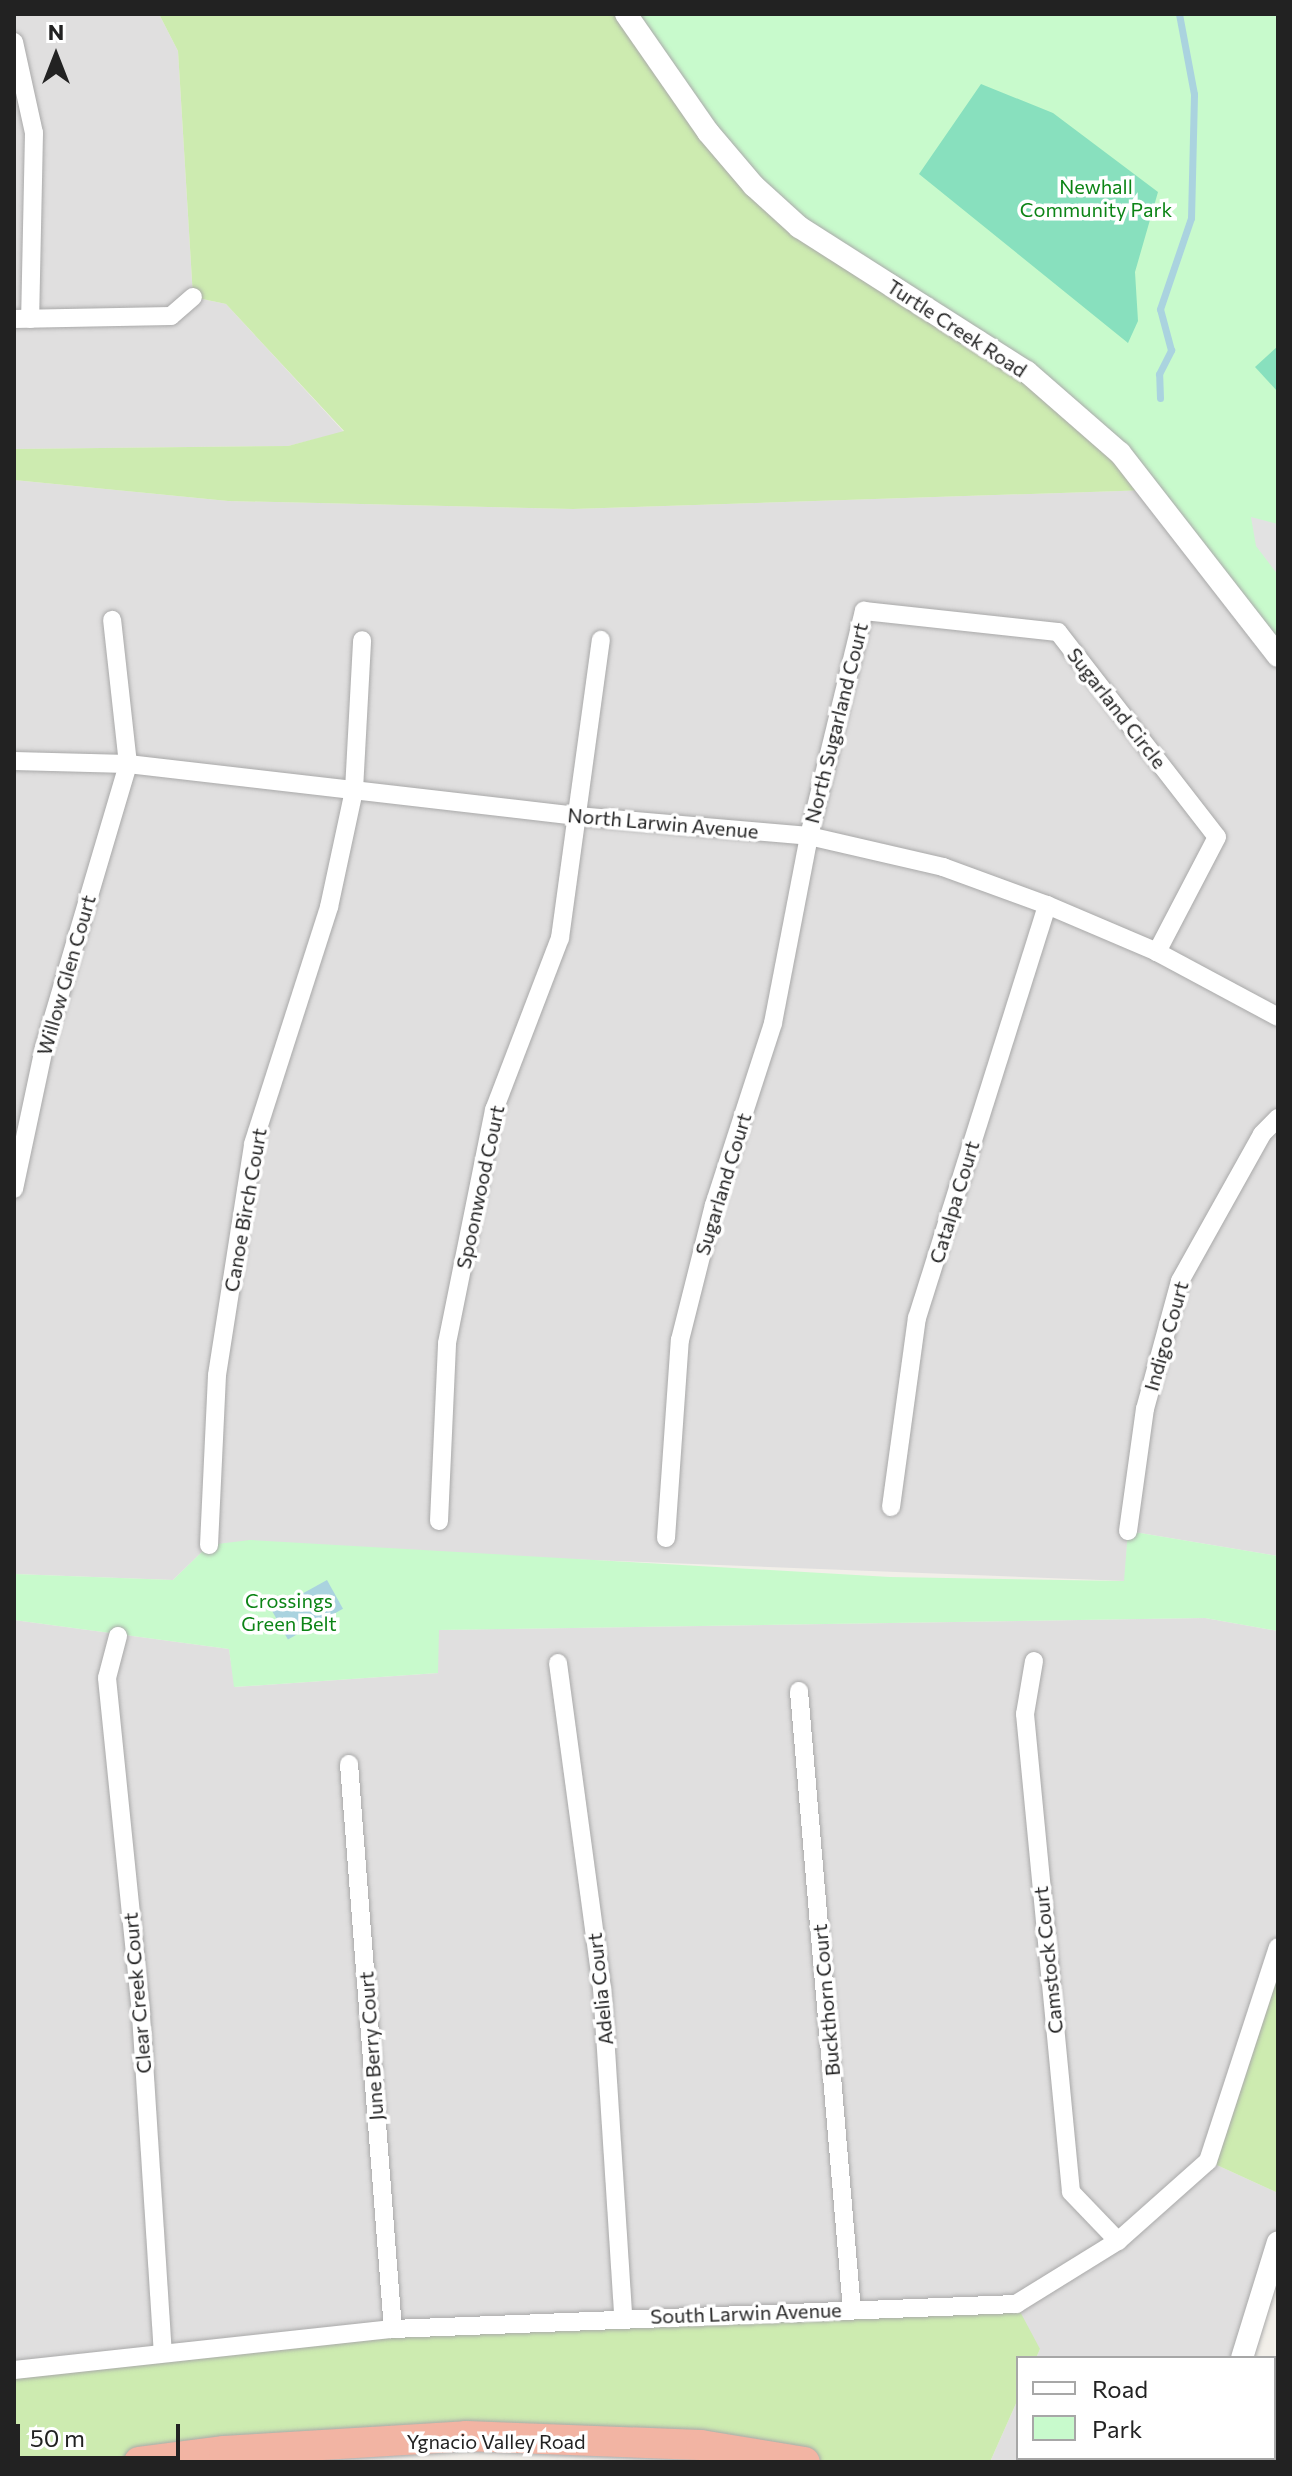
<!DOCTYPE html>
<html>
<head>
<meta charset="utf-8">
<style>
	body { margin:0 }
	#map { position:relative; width:1292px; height:2476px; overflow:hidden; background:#f2efe9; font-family:Commissioner,sans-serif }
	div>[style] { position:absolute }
	.residential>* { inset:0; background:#e0dfdf }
	.grass>* { inset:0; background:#cdebb0 }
	.park>* { inset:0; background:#c8facc }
	.pitch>* { inset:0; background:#88e0be }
	.parking>* { inset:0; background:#e2e2e2 }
	.water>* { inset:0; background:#aad3df; transform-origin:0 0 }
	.stream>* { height:7px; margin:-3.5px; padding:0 3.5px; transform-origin:3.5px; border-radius:3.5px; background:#aad3df }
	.roads { filter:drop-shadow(0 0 2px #a9a9a9) drop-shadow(0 0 2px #a9a9a9) }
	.minor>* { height:18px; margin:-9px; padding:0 9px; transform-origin:9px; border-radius:9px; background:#fff }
	.tertiary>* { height:22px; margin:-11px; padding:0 11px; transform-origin:11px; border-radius:11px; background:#fff }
	.trunk>* { height:30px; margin:-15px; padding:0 15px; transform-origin:15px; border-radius:15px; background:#f2b4a3 }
	span { translate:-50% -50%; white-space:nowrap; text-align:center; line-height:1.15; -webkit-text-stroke:7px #fff; paint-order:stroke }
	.park-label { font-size:20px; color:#0c8416 }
	.street-label { font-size:20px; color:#222 }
	.frame { position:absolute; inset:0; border:16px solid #222; pointer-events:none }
	.legend { position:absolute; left:1016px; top:2356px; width:260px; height:104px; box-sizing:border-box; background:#fff; border:2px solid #a7a7a7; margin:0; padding:10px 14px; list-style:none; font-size:24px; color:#222 }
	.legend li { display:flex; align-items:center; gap:16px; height:40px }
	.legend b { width:40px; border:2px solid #a7a7a7 }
	.north { position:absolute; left:16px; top:16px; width:80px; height:80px; -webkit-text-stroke:6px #fff; paint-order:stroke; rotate:0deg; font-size:22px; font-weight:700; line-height:32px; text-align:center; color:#222 }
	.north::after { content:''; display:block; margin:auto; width:28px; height:36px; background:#222; clip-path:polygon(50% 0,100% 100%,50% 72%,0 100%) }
	.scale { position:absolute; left:16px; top:2424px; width:164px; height:36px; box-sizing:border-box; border:4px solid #222; border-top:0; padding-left:10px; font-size:24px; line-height:28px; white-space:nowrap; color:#222; -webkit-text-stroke:6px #fff; paint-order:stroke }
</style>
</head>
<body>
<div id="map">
	<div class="residential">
		<i style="clip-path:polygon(14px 14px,159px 14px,178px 51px,193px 297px,226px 304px,344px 432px,288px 446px,14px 449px)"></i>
		<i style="clip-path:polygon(14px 480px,228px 501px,573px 509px,1150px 490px,1278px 656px,1278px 1556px,1128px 1531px,1125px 1581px,209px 1545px,173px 1580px,14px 1574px)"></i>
		<i style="clip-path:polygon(1205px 1618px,1278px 1631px,1278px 1947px,1208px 2161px,1278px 2193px,1278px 2242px,1242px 2358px,1036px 2358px,1040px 2349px,14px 2370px,14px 1620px,229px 1649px,235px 1687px,438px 1673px,438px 1630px)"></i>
		<i style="clip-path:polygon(1018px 2399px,1018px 2458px,1210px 2458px,1209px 2462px,990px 2462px)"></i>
	</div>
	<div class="grass">
		<i style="clip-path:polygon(159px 14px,628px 14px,1027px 372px,1150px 490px,573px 509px,228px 501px,14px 480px,14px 449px,288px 446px,344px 431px,226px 304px,193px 297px,178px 51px)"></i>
		<i style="clip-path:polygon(1278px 1947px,1278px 2193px,1208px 2161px)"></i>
		<i style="clip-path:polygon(1016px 2304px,1040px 2349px,1036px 2358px,1018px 2358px,1018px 2399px,990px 2462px,805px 2462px,466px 2436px,139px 2462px,14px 2462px,14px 2370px,393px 2329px)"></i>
	</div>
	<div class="park">
		<i style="clip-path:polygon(626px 14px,1278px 14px,1278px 656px,1191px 542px,1027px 372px,799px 227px)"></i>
		<i style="clip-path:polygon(1128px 1531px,1278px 1556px,1278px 1631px,1205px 1618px,439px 1630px,438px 1673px,234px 1687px,229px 1649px,14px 1620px,14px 1574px,173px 1580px,209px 1545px,250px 1540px,890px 1577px,1124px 1581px)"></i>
	</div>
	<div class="pitch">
		<i style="clip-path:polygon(981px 84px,1053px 113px,1158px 192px,1135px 272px,1138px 321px,1128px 343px,919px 174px)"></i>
		<i style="clip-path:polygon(1278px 346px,1278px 392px,1255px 367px)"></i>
	</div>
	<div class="parking">
		<i style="clip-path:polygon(1251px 517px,1278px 524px,1278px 575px,1256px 546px)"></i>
	</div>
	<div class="water">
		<i style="left:327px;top:1580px;width:33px;height:63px;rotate:61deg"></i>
	</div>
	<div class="stream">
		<i style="left:1160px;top:398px;width:24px;rotate:-92deg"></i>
		<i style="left:1159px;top:374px;width:27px;rotate:-63deg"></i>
		<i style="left:1171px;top:350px;width:42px;rotate:-105deg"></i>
		<i style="left:1160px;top:309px;width:96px;rotate:-71.2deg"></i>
		<i style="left:1191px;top:218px;width:124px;rotate:-88.6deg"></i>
		<i style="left:1194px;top:94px;width:81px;rotate:-100.6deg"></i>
	</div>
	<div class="roads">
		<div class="minor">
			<i style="left:14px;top:42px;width:93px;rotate:77.6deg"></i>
			<i style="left:34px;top:133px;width:186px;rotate:91.2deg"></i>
			<i style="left:14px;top:319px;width:157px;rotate:-1.1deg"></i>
			<i style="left:171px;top:316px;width:29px;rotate:-41deg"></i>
			<i style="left:14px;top:761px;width:114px;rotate:1.5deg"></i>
			<i style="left:128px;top:764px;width:452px;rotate:6.6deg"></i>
			<i style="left:577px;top:816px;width:233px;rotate:4.9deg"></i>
			<i style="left:809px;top:836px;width:138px;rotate:13deg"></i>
			<i style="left:943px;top:867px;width:111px;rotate:20.1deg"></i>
			<i style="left:1047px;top:905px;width:120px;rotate:23.1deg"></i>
			<i style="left:1157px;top:952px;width:137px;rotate:28.2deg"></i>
			<i style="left:14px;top:1189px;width:144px;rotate:-78deg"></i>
			<i style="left:44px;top:1048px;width:296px;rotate:-73.5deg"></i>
			<i style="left:128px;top:764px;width:145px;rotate:-96.3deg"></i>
			<i style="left:891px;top:1507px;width:191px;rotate:-82.2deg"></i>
			<i style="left:917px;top:1318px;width:433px;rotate:-72.5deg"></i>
			<i style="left:439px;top:1521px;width:178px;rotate:-87.4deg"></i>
			<i style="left:447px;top:1343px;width:238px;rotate:-78.6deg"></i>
			<i style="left:494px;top:1110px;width:184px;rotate:-69deg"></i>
			<i style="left:560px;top:938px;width:301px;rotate:-82.2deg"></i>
			<i style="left:1128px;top:1531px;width:123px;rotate:-82.1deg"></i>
			<i style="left:1145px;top:1409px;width:133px;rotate:-74.7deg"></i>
			<i style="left:1180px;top:1281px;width:168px;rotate:-60.8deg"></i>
			<i style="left:1262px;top:1134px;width:23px;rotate:-45deg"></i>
			<i style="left:666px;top:1538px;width:198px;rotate:-86deg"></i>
			<i style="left:680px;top:1340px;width:139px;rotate:-75.9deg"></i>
			<i style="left:714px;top:1205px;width:191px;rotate:-72deg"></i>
			<i style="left:773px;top:1023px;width:190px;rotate:-79.1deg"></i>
			<i style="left:809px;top:836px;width:232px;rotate:-76.3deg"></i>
			<i style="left:864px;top:611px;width:195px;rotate:6.2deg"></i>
			<i style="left:1058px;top:632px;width:259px;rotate:52.2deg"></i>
			<i style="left:1217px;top:837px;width:130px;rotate:117.6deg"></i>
			<i style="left:209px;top:1545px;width:170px;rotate:-87.3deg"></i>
			<i style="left:217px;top:1375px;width:234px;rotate:-81.1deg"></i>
			<i style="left:253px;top:1144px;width:249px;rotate:-72.2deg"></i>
			<i style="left:329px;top:907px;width:120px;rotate:-77.9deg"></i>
			<i style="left:354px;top:790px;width:150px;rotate:-86.9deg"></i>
			<i style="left:118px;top:1636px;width:43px;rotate:104.7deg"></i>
			<i style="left:107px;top:1678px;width:339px;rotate:84.2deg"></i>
			<i style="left:141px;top:2015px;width:338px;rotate:86.3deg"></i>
			<i style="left:1034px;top:1661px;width:54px;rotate:99.6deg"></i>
			<i style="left:1025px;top:1714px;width:480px;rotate:84.5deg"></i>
			<i style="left:1071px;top:2192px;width:68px;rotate:46.2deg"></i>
			<i style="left:558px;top:1663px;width:328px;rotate:82.3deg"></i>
			<i style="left:602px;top:1988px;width:330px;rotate:86.3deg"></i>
			<i style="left:799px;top:1691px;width:621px;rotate:85.11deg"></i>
			<i style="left:349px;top:1764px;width:567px;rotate:85.55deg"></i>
			<i style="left:14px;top:2370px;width:381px;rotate:-6.2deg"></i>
			<i style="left:393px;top:2329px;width:624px;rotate:-2.3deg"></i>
			<i style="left:1016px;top:2304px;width:120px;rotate:-31.7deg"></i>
			<i style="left:1118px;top:2241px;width:120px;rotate:-41.6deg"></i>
			<i style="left:1208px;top:2161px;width:225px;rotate:-71.9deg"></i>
		</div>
		<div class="tertiary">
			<i style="left:626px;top:14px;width:144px;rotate:55.2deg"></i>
			<i style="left:708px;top:132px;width:71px;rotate:49.6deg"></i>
			<i style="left:754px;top:186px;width:61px;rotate:42.3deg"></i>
			<i style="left:799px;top:227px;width:270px;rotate:32.5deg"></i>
			<i style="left:1027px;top:372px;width:123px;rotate:41.1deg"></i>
			<i style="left:1120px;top:453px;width:257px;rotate:52.1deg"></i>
			<i style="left:1242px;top:2358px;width:121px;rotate:-72.8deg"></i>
			<i style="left:1274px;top:2393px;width:14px;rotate:-73deg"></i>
			<i style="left:1209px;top:2462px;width:4px;rotate:-76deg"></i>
			<i style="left:1253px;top:2462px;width:4px;rotate:-76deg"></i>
		</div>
		<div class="trunk">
			<i style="left:139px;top:2462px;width:86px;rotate:-7.4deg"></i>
			<i style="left:224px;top:2451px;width:242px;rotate:-3.5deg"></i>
			<i style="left:466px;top:2436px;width:235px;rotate:2.2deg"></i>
			<i style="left:701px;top:2445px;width:105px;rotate:9.3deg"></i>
		</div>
	</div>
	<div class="park-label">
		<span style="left:1096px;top:198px">Newhall<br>Community Park</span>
		<span style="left:289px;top:1612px">Crossings<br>Green Belt</span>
	</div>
	<div class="street-label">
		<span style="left:957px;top:328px;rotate:33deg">Turtle Creek Road</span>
		<span style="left:1117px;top:708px;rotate:52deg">Sugarland Circle</span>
		<span style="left:836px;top:723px;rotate:-76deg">North Sugarland Court</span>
		<span style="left:663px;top:823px;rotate:5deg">North Larwin Avenue</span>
		<span style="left:66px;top:975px;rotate:-74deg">Willow Glen Court</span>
		<span style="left:723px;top:1184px;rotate:-73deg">Sugarland Court</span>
		<span style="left:480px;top:1187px;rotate:-78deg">Spoonwood Court</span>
		<span style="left:954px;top:1202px;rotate:-73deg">Catalpa Court</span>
		<span style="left:245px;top:1210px;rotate:-80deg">Canoe Birch Court</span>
		<span style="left:1166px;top:1336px;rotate:-74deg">Indigo Court</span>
		<span style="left:1048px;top:1960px;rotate:-96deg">Camstock Court</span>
		<span style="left:600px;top:1989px;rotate:-96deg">Adelia Court</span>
		<span style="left:137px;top:1993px;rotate:-95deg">Clear Creek Court</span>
		<span style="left:826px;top:2000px;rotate:-95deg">Buckthorn Court</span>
		<span style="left:371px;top:2046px;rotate:-94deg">June Berry Court</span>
		<span style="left:746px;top:2313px;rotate:-2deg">South Larwin Avenue</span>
		<span style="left:496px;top:2441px">Ygnacio Valley Road</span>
	</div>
	<div class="frame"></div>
	<ul class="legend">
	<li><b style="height:10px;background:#fff"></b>Road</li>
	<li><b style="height:22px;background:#c8facc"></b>Park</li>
	</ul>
	<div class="north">N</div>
	<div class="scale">50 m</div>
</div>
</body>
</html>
